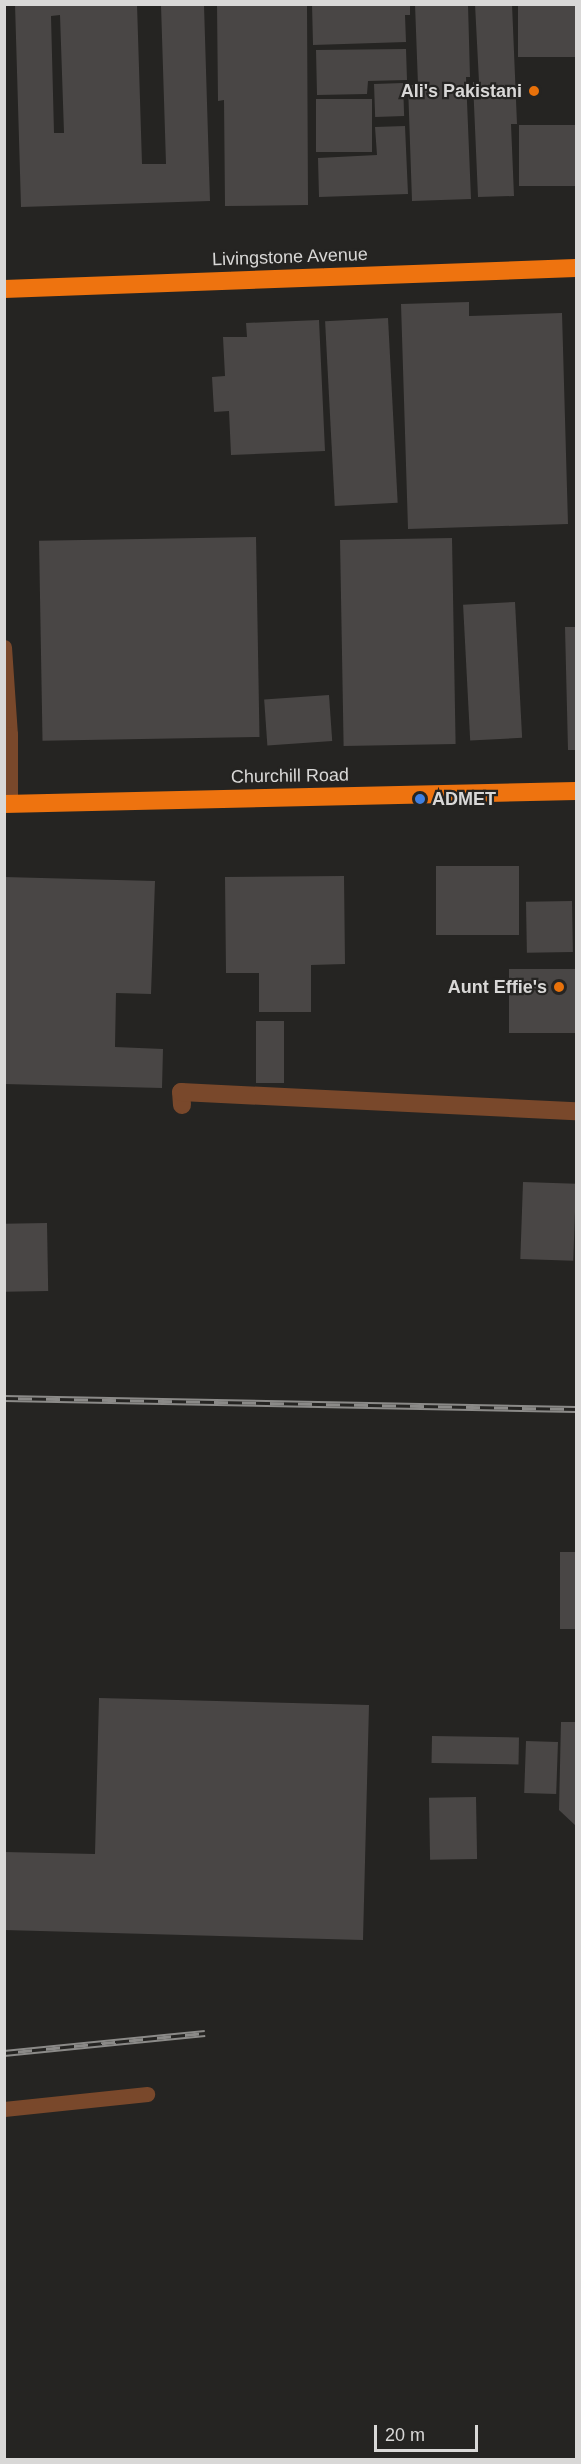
<!DOCTYPE html>
<html>
<head>
<meta charset="utf-8">
<style>
	body { margin:0 }
	#map { position:relative; width:581px; height:2464px; overflow:hidden; background:#252422; font-family:Arial,sans-serif }
	div>[style] { position:absolute }
	.building>* { inset:0; background:#494645; transform-origin:0 0 }
	.lane>* { height:15px; margin:-7.5px; padding:0 7.5px; transform-origin:7.5px; border-radius:7.5px; background:#79482b }
	.street>* { height:18px; margin:-9px; padding:0 9px; transform-origin:9px; border-radius:9px; background:#79482b }
	.highway>* { height:18px; margin:-9px; padding:0 9px; transform-origin:9px; border-radius:9px; background:#ee730f }
	.rail>* { height:7px; margin-top:-3.5px; transform-origin:0; background:repeating-linear-gradient(90deg,#252422 0 14px,#8b8a88 0 28px); box-sizing:border-box; border-block:2px solid #8b8a88 }
	.dots>* { width:16px; height:16px; translate:-50% -50%; box-sizing:border-box; border:3px solid #252422; border-radius:50% }
	span { translate:-50% -50%; white-space:nowrap; text-align:center; line-height:1.15; -webkit-text-stroke:4.5px #252422; paint-order:stroke }
	.poi-label { font-size:18px; color:#d9d8d7; font-weight:700 }
	.right { translate:-100% -50%; text-align:right }
	.left { translate:0 -50%; text-align:left }
	.street-label { font-size:18px; color:#d9d8d7 }
	.frame { position:absolute; inset:0; border:6px solid #d9d8d7; pointer-events:none }
	.scale { position:absolute; left:374px; top:2425px; width:104px; height:27px; box-sizing:border-box; border:3px solid #d9d8d7; border-top:0; padding-left:8px; font-size:18px; line-height:21px; white-space:nowrap; color:#d9d8d7; -webkit-text-stroke:4px #252422; paint-order:stroke }
</style>
</head>
<body>
<div id="map">
	<div class="building">
		<i style="clip-path:polygon(evenodd,15px 4px,137px 4px,142px 164px,166px 164px,161px 5px,204px 5px,210px 201px,21px 207px,15px 4px,60px 15px,64px 133px,54px 133px,51px 16px,60px 15px)"></i>
		<i style="clip-path:polygon(217px 4px,307px 4px,308px 205px,225px 206px,224px 100px,218px 101px)"></i>
		<i style="clip-path:polygon(312px 4px,410px 4px,410px 15px,405px 15px,406px 42px,313px 45px)"></i>
		<i style="clip-path:polygon(415px 4px,468px 4px,470px 77px,466px 77px,471px 199px,412px 201px,408px 85px,418px 85px)"></i>
		<i style="clip-path:polygon(475px 4px,512px 4px,517px 124px,511px 124px,514px 196px,478px 197px,473px 82px,479px 82px)"></i>
		<i style="left:518px;top:4px;width:58px;height:53px"></i>
		<i style="clip-path:polygon(406px 49px,407px 80px,368px 81px,367px 94px,317px 95px,316px 50px)"></i>
		<i style="left:403px;top:83px;width:33px;height:29px;rotate:88deg"></i>
		<i style="left:372px;top:99px;width:53px;height:56px;rotate:90deg"></i>
		<i style="left:576px;top:125px;width:61px;height:57px;rotate:90deg"></i>
		<i style="clip-path:polygon(405px 126px,408px 194px,319px 197px,318px 158px,377px 155px,375px 127px)"></i>
		<i style="clip-path:polygon(469px 302px,469px 316px,562px 313px,568px 524px,408px 529px,401px 304px)"></i>
		<i style="left:388px;top:318px;width:185px;height:63px;rotate:87deg"></i>
		<i style="clip-path:polygon(319px 320px,325px 451px,231px 455px,229px 411px,214px 412px,212px 377px,225px 376px,223px 337px,247px 337px,246px 323px)"></i>
		<i style="left:256px;top:537px;width:200px;height:217px;rotate:89deg"></i>
		<i style="left:452px;top:538px;width:206px;height:112px;rotate:89deg"></i>
		<i style="left:515px;top:602px;width:136px;height:52px;rotate:87deg"></i>
		<i style="clip-path:polygon(565px 627px,576px 627px,576px 750px,568px 750px)"></i>
		<i style="left:329px;top:695px;width:46px;height:65px;rotate:86deg"></i>
		<i style="left:519px;top:866px;width:69px;height:83px;rotate:90deg"></i>
		<i style="clip-path:polygon(344px 876px,345px 964px,311px 965px,311px 1012px,259px 1012px,259px 973px,226px 973px,225px 877px)"></i>
		<i style="clip-path:polygon(4px 877px,155px 881px,151px 994px,116px 993px,115px 1047px,163px 1049px,162px 1088px,4px 1084px)"></i>
		<i style="left:572px;top:901px;width:51px;height:46px;rotate:89deg"></i>
		<i style="left:509px;top:969px;width:67px;height:64px"></i>
		<i style="left:284px;top:1021px;width:62px;height:28px;rotate:90deg"></i>
		<i style="left:523px;top:1182px;width:53px;height:77px;rotate:2deg"></i>
		<i style="left:47px;top:1223px;width:68px;height:43px;rotate:89deg"></i>
		<i style="left:560px;top:1552px;width:16px;height:77px"></i>
		<i style="clip-path:polygon(99px 1698px,369px 1705px,363px 1940px,4px 1930px,4px 1852px,95px 1854px)"></i>
		<i style="clip-path:polygon(561px 1722px,576px 1722px,576px 1826px,559px 1810px)"></i>
		<i style="left:432px;top:1736px;width:87px;height:27px;rotate:1deg"></i>
		<i style="left:526px;top:1741px;width:32px;height:52px;rotate:2deg"></i>
		<i style="left:476px;top:1797px;width:62px;height:47px;rotate:89deg"></i>
	</div>
	<div class="lane">
		<i style="left:4px;top:647px;width:87px;rotate:86.1deg"></i>
		<i style="left:10px;top:734px;width:70px;rotate:90deg"></i>
		<i style="left:4px;top:2109px;width:144px;rotate:-6deg"></i>
	</div>
	<div class="street">
		<i style="left:182px;top:1105px;width:13px;rotate:-94deg"></i>
		<i style="left:181px;top:1092px;width:395px;rotate:2.8deg"></i>
	</div>
	<div class="highway">
		<i style="left:4px;top:289px;width:572px;rotate:-2.1deg"></i>
		<i style="left:4px;top:804px;width:572px;rotate:-1.3deg"></i>
	</div>
	<div class="rail">
		<i style="left:4px;top:1398px;width:572px;rotate:1.1deg"></i>
		<i style="left:4px;top:2053px;width:202px;rotate:-5.7deg"></i>
	</div>
	<div class="dots">
		<i style="left:534px;top:91px;background:#e8710a"></i>
		<i style="left:420px;top:799px;background:#3f7fe0"></i>
		<i style="left:559px;top:987px;background:#e8710a"></i>
	</div>
	<div class="poi-label">
		<span class="right" style="left:522px;top:91px">Ali's Pakistani</span>
		<span class="left" style="left:432px;top:799px">ADMET</span>
		<span class="right" style="left:547px;top:987px">Aunt Effie's</span>
	</div>
	<div class="street-label">
		<span style="left:290px;top:257px;rotate:-2deg">Livingstone Avenue</span>
		<span style="left:290px;top:776px;rotate:-1deg">Churchill Road</span>
	</div>
	<div class="frame"></div>
	<div class="scale">20 m</div>
</div>
</body>
</html>
